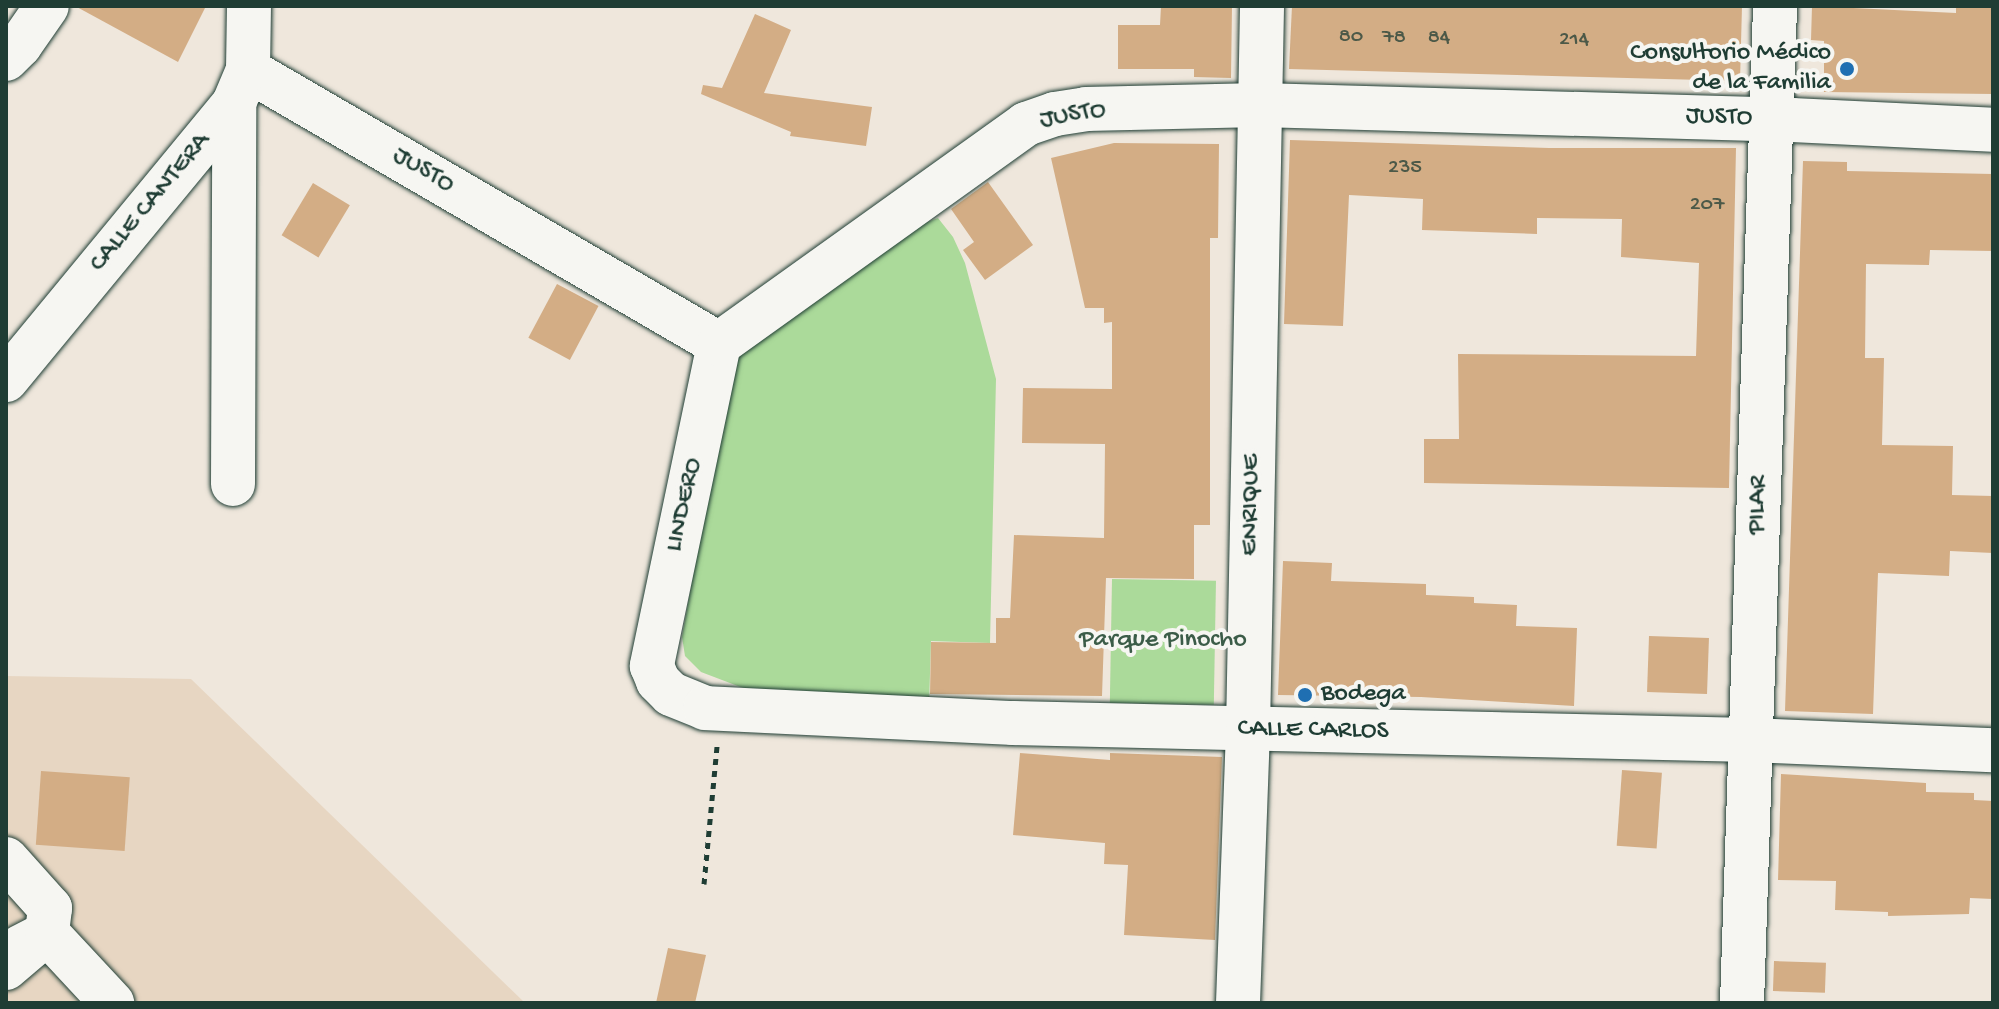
<!DOCTYPE html>
<html>
<head>
<meta charset="utf-8">
<style>
	body { margin:0 }
	#map { position:relative; width:1999px; height:1009px; overflow:hidden; background:#efe7dc; font-family:"Gochi Hand",sans-serif }
	div>[style] { position:absolute }
	.built>* { inset:0; background:#e7d6c2 }
	.green>* { inset:0; background:#abda9a; transform-origin:0 0 }
	.building>* { inset:0; background:#d3ad85; transform-origin:0 0 }
	.path>* { height:5px; margin-top:-2.5px; transform-origin:0; background:repeating-linear-gradient(90deg,#1f3d34 0 6px,transparent 0 12px) }
	.roads { filter:drop-shadow(0 0 2px #1f3d34) drop-shadow(0 0 2px #1f3d34) }
	.minor>* { height:44px; margin:-22px; padding:0 22px; transform-origin:22px; border-radius:22px; background:#f6f6f2 }
	.dots>* { width:22px; height:22px; translate:-50% -50%; box-sizing:border-box; border:4px solid #f6f6f2; border-radius:50% }
	span { translate:-50% -50%; white-space:nowrap; text-align:center; line-height:1.15; -webkit-text-stroke:8px #f6f6f2; paint-order:stroke }
	.number-label { font-size:22px; color:#4c5948 }
	.number-label span { -webkit-text-stroke-width:0 }
	.poi-label { font-size:26px; color:#1f3d34 }
	.right { translate:-100% -50%; text-align:right }
	.left { translate:0 -50%; text-align:left }
	.street-label { font-size:26px; color:#1f3d34 }
	.park-label { font-size:26px; color:#3b5c48 }
	.frame { position:absolute; inset:0; border:8px solid #1f3d34; pointer-events:none }
</style>
</head>
<body>
<div id="map">
	<div class="built">
		<i style="clip-path:polygon(6px 676px,191px 679px,525px 1003px,6px 1003px)"></i>
	</div>
	<div class="green">
		<i style="clip-path:polygon(938px 218px,953px 237px,965px 263px,996px 379px,990px 643px,931px 641px,929px 706px,751px 691px,701px 672px,685px 656px,682px 637px,733px 353px,919px 225px)"></i>
		<i style="left:1112px;top:579px;width:104px;height:124px;rotate:1deg"></i>
	</div>
	<div class="building">
		<i style="clip-path:polygon(75px 6px,206px 6px,178px 62px)"></i>
		<i style="clip-path:polygon(1161px 6px,1232px 6px,1231px 78px,1194px 77px,1194px 69px,1118px 69px,1118px 25px,1160px 25px)"></i>
		<i style="clip-path:polygon(1292px 6px,1742px 6px,1740px 81px,1289px 69px)"></i>
		<i style="clip-path:polygon(1812px 6px,1956px 13px,1956px 6px,1993px 6px,1993px 94px,1824px 92px,1824px 41px,1811px 40px)"></i>
		<i style="clip-path:polygon(755px 14px,791px 30px,764px 93px,872px 107px,866px 146px,790px 136px,791px 132px,701px 94px,703px 85px,722px 88px)"></i>
		<i style="clip-path:polygon(1290px 140px,1549px 148px,1736px 148px,1729px 488px,1424px 483px,1424px 439px,1459px 439px,1458px 354px,1696px 356px,1699px 263px,1621px 257px,1622px 219px,1537px 218px,1537px 234px,1422px 230px,1423px 199px,1349px 195px,1343px 326px,1284px 324px)"></i>
		<i style="clip-path:polygon(1114px 143px,1219px 144px,1218px 238px,1210px 238px,1210px 525px,1194px 525px,1194px 579px,1106px 578px,1102px 696px,930px 694px,931px 642px,996px 643px,996px 618px,1010px 618px,1014px 535px,1104px 538px,1105px 444px,1022px 443px,1023px 388px,1112px 389px,1112px 322px,1104px 323px,1104px 308px,1085px 308px,1051px 158px)"></i>
		<i style="clip-path:polygon(1803px 161px,1847px 162px,1847px 171px,1993px 174px,1993px 251px,1930px 250px,1929px 265px,1866px 264px,1865px 358px,1884px 358px,1882px 445px,1953px 446px,1952px 495px,1993px 496px,1993px 553px,1950px 551px,1949px 576px,1878px 573px,1873px 714px,1785px 711px)"></i>
		<i style="clip-path:polygon(988px 182px,1033px 245px,985px 280px,963px 250px,974px 242px,951px 209px)"></i>
		<i style="left:313px;top:183px;width:43px;height:61px;rotate:31deg"></i>
		<i style="left:557px;top:284px;width:47px;height:61px;rotate:28deg"></i>
		<i style="clip-path:polygon(1283px 561px,1332px 563px,1331px 581px,1426px 584px,1426px 595px,1474px 597px,1474px 603px,1517px 605px,1516px 626px,1577px 628px,1574px 706px,1421px 697px,1278px 695px)"></i>
		<i style="left:1649px;top:636px;width:60px;height:56px;rotate:2deg"></i>
		<i style="clip-path:polygon(1020px 753px,1110px 760px,1110px 753px,1222px 757px,1215px 940px,1124px 935px,1128px 865px,1104px 864px,1105px 843px,1013px 835px)"></i>
		<i style="left:1622px;top:770px;width:40px;height:76px;rotate:4deg"></i>
		<i style="left:41px;top:771px;width:89px;height:74px;rotate:4deg"></i>
		<i style="clip-path:polygon(1781px 774px,1926px 783px,1926px 792px,1974px 793px,1974px 800px,1993px 801px,1993px 899px,1970px 898px,1969px 914px,1888px 916px,1888px 912px,1835px 910px,1836px 881px,1778px 880px)"></i>
		<i style="clip-path:polygon(668px 948px,706px 955px,695px 1003px,656px 1003px)"></i>
		<i style="left:1774px;top:961px;width:52px;height:30px;rotate:2deg"></i>
	</div>
	<div class="path">
		<i style="left:704px;top:884px;width:139px;rotate:-84.6deg"></i>
	</div>
	<div class="roads">
		<div class="minor">
			<i style="left:6px;top:59px;width:20px;rotate:-45deg"></i>
			<i style="left:20px;top:45px;width:47px;rotate:-55.3deg"></i>
			<i style="left:248px;top:70px;width:545px;rotate:30.19deg"></i>
			<i style="left:719px;top:344px;width:329px;rotate:101.8deg"></i>
			<i style="left:652px;top:666px;width:16px;rotate:68deg"></i>
			<i style="left:658px;top:681px;width:18px;rotate:45deg"></i>
			<i style="left:671px;top:694px;width:37px;rotate:22deg"></i>
			<i style="left:705px;top:708px;width:308px;rotate:2.8deg"></i>
			<i style="left:1013px;top:723px;width:737px;rotate:1.32deg"></i>
			<i style="left:1750px;top:740px;width:243px;rotate:2.4deg"></i>
			<i style="left:719px;top:344px;width:378px;rotate:-35.6deg"></i>
			<i style="left:1026px;top:124px;width:31px;rotate:-19deg"></i>
			<i style="left:1055px;top:114px;width:31px;rotate:-9deg"></i>
			<i style="left:1086px;top:109px;width:174px;rotate:-1.3deg"></i>
			<i style="left:1260px;top:105px;width:532px;rotate:1.62deg"></i>
			<i style="left:1792px;top:120px;width:201px;rotate:2.8deg"></i>
			<i style="left:6px;top:380px;width:359px;rotate:-50.5deg"></i>
			<i style="left:234px;top:103px;width:36px;rotate:-67deg"></i>
			<i style="left:248px;top:70px;width:64px;rotate:-89.1deg"></i>
			<i style="left:233px;top:484px;width:381px;rotate:-89.8deg"></i>
			<i style="left:6px;top:859px;width:66px;rotate:48.1deg"></i>
			<i style="left:50px;top:908px;width:25px;rotate:97deg"></i>
			<i style="left:47px;top:933px;width:54px;rotate:139.5deg"></i>
			<i style="left:20px;top:947px;width:30px;rotate:-27deg"></i>
			<i style="left:47px;top:933px;width:96px;rotate:47.1deg"></i>
			<i style="left:1238px;top:1003px;width:273px;rotate:-87.9deg"></i>
			<i style="left:1248px;top:730px;width:724px;rotate:-88.89deg"></i>
			<i style="left:1742px;top:1003px;width:998px;rotate:-88.1deg"></i>
		</div>
	</div>
	<div class="dots">
		<i style="left:1847px;top:69px;background:#1f6fb2"></i>
		<i style="left:1305px;top:695px;background:#1f6fb2"></i>
	</div>
	<div class="number-label">
		<span style="left:1351px;top:38px">80</span>
		<span style="left:1394px;top:39px">78</span>
		<span style="left:1439px;top:39px">84</span>
		<span style="left:1574px;top:41px">214</span>
		<span style="left:1405px;top:169px">235</span>
		<span style="left:1707px;top:206px">207</span>
	</div>
	<div class="poi-label">
		<span class="right" style="left:1831px;top:69px">Consultorio Médico<br>de la Familia</span>
		<span class="left" style="left:1321px;top:695px">Bodega</span>
	</div>
	<div class="street-label">
		<span style="left:1073px;top:116px;rotate:-10deg">JUSTO</span>
		<span style="left:1719px;top:118px;rotate:2deg">JUSTO</span>
		<span style="left:423px;top:171px;rotate:30deg">JUSTO</span>
		<span style="left:151px;top:203px;rotate:-50deg">CALLE CANTERA</span>
		<span style="left:685px;top:505px;rotate:-78deg">LINDERO</span>
		<span style="left:1252px;top:505px;rotate:-89deg">ENRIQUE</span>
		<span style="left:1759px;top:505px;rotate:-88deg">PILAR</span>
		<span style="left:1313px;top:731px;rotate:1deg">CALLE CARLOS</span>
	</div>
	<div class="park-label">
		<span style="left:1163px;top:641px">Parque Pinocho</span>
	</div>
	<div class="frame"></div>
</div>
</body>
</html>
